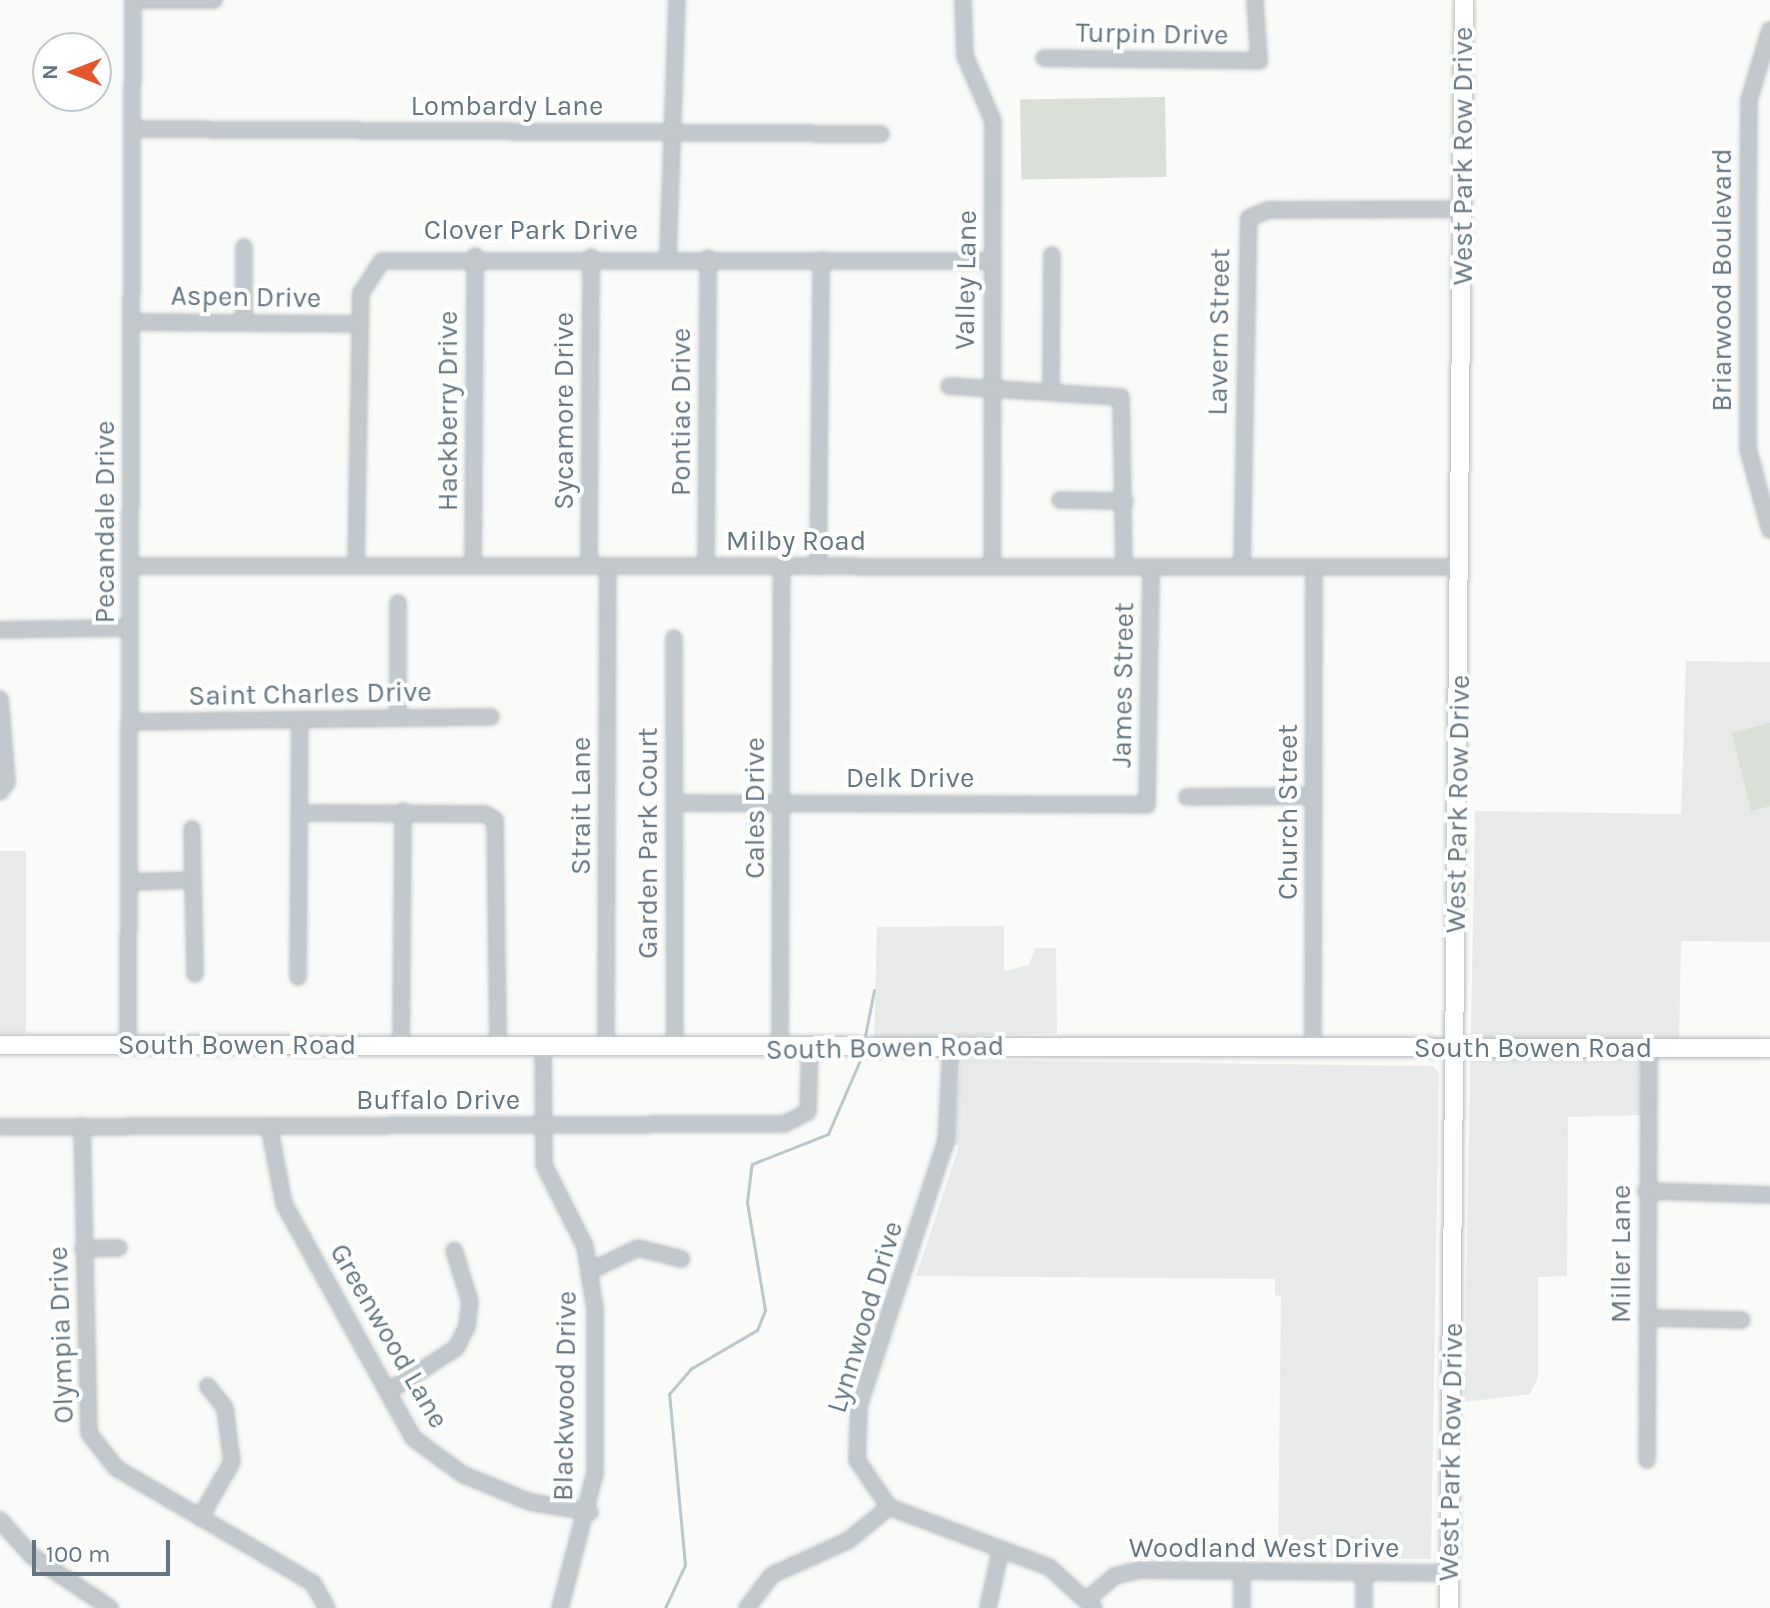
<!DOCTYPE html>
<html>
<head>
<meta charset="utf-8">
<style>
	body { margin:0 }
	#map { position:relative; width:1770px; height:1608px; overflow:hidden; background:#fafaf8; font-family:Karla,sans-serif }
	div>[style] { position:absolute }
	.built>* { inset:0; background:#e8e9e9; transform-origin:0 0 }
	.green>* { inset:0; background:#dadfd7; transform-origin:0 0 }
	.stream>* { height:3px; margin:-1.5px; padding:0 1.5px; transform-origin:1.5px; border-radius:1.5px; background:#bbc7cb }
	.roads { filter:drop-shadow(0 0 2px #b5babe) drop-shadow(0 0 2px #b5babe) }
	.minor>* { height:14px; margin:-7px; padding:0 7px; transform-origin:7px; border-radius:7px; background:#c3c8cc }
	.major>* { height:18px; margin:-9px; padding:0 9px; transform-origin:9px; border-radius:9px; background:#fff }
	span { translate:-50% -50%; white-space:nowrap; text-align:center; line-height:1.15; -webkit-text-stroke:8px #fff; paint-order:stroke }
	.street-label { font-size:28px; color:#657683 }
	.north { position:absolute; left:32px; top:32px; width:80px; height:80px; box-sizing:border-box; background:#fff; border:2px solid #c1c8cd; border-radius:50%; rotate:270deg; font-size:22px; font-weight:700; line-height:32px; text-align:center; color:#657683 }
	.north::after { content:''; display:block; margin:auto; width:28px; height:36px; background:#e4572e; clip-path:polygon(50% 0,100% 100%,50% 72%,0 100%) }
	.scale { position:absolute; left:32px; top:1540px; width:138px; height:36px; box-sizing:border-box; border:4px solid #657683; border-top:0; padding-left:10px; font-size:24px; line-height:28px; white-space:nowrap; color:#657683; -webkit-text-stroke:6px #fff; paint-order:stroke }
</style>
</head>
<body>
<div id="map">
	<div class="built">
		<i style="clip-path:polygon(1686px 661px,1770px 662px,1770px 942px,1681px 941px,1679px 1042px,1643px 1041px,1643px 1115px,1568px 1117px,1567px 1276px,1538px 1277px,1538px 1377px,1530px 1394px,1464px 1402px,1475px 811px,1681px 814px)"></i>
		<i style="left:0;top:851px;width:26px;height:182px"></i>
		<i style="clip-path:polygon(1004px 926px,1004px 971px,1029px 965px,1035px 948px,1056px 948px,1057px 1033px,874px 1039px,877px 927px)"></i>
		<i style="clip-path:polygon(961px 1060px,1433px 1066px,1439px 1073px,1431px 1559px,1278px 1559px,1281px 1296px,1275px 1295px,1275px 1279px,916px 1276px,959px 1146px,953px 1145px)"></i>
	</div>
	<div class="green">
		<i style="left:1165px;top:97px;width:80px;height:145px;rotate:89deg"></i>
		<i style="clip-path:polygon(1770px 723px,1770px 806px,1751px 811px,1732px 733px)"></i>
	</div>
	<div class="stream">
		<i style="left:864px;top:1041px;width:52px;rotate:-78.9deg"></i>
		<i style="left:665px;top:1608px;width:47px;rotate:-65.1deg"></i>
		<i style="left:685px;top:1565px;width:172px;rotate:-95.3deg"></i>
		<i style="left:669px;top:1394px;width:35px;rotate:-49deg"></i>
		<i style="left:692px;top:1368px;width:75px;rotate:-30.3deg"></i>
		<i style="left:757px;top:1330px;width:22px;rotate:-68deg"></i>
		<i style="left:765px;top:1310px;width:109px;rotate:-99.5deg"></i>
		<i style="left:747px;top:1202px;width:38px;rotate:-83deg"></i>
		<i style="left:752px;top:1164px;width:82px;rotate:-21.5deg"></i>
		<i style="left:828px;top:1134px;width:88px;rotate:-66.6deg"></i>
	</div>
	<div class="roads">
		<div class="minor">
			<i style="left:133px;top:0;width:81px"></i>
			<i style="left:963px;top:0;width:56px;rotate:88deg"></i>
			<i style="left:965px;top:56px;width:71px;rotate:66.7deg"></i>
			<i style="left:993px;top:121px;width:446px;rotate:90.1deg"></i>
			<i style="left:1770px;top:30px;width:73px;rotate:106.7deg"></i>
			<i style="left:1749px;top:100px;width:126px;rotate:90.5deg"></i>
			<i style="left:1748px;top:226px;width:223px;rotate:90deg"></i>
			<i style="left:1748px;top:449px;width:84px;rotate:74.8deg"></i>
			<i style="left:1044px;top:58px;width:215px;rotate:0.8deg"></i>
			<i style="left:1259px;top:61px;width:61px;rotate:-93.8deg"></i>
			<i style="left:133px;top:129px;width:748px;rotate:0.38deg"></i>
			<i style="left:668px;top:257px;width:257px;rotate:-88deg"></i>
			<i style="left:132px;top:322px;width:228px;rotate:0.5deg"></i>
			<i style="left:244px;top:323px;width:76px;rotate:-90deg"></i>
			<i style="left:949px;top:386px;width:172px;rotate:3.7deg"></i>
			<i style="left:1121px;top:397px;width:170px;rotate:89deg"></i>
			<i style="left:1051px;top:390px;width:135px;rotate:-89.6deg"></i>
			<i style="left:1060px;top:500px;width:65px;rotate:0.9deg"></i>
			<i style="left:131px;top:566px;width:1330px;rotate:0.04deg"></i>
			<i style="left:356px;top:566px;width:273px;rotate:-89deg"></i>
			<i style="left:361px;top:293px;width:38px;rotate:-57deg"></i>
			<i style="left:382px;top:261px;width:610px"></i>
			<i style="left:473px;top:566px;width:310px;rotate:-89.6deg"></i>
			<i style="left:589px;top:566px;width:309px;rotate:-89.6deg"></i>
			<i style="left:706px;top:566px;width:308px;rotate:-89.6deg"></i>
			<i style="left:818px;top:567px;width:307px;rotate:-89.4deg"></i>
			<i style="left:1242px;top:567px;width:349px;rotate:-88.9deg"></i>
			<i style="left:1249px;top:218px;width:21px;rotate:-23deg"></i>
			<i style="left:1268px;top:210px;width:195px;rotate:-0.3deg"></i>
			<i style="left:398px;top:603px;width:114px;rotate:90deg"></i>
			<i style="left:0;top:630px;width:130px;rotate:-0.9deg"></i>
			<i style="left:674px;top:638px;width:410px;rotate:89.9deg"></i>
			<i style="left:0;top:699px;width:83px;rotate:85.2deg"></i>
			<i style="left:7px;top:782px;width:12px;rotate:125deg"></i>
			<i style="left:130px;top:722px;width:361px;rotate:-0.8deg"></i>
			<i style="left:1187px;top:797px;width:127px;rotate:-0.5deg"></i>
			<i style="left:674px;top:803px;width:473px;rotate:0.2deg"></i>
			<i style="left:1147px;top:805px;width:238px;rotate:-89deg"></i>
			<i style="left:301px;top:813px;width:184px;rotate:0.3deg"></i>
			<i style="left:485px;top:814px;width:12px;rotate:31deg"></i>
			<i style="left:495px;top:820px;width:228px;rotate:89.2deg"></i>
			<i style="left:192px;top:829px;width:145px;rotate:88.8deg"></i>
			<i style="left:129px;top:882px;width:64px;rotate:-1.8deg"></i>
			<i style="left:298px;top:977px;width:255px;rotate:-89.6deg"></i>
			<i style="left:128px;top:1043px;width:1043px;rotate:-89.73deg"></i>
			<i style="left:606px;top:1045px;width:479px;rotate:-89.8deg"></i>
			<i style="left:1313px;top:1045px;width:466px;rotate:-89.9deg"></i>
			<i style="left:543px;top:1046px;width:119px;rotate:89.5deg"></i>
			<i style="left:544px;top:1165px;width:91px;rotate:63.2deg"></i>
			<i style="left:585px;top:1246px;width:64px;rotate:81deg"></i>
			<i style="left:595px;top:1309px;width:164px;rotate:90deg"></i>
			<i style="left:595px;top:1473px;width:139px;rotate:104.5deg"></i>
			<i style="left:401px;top:1047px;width:236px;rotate:-89.5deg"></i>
			<i style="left:951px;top:1047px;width:94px;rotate:93deg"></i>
			<i style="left:946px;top:1141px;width:278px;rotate:108.2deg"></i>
			<i style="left:859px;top:1405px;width:55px;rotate:92.1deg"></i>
			<i style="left:857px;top:1460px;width:57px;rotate:55.8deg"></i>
			<i style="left:889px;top:1507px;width:171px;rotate:20.6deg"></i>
			<i style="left:1049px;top:1567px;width:61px;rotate:42.3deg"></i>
			<i style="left:780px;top:1049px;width:483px;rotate:-89.8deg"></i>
			<i style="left:82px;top:1126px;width:307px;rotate:88.7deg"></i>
			<i style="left:89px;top:1433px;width:44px;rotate:52.4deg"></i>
			<i style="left:116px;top:1468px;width:228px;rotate:30.3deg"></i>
			<i style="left:313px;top:1583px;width:29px;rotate:61deg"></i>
			<i style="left:269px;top:1126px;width:79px;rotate:79.1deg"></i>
			<i style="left:284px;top:1204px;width:267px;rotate:61.1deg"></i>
			<i style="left:413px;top:1438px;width:61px;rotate:36.3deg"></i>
			<i style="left:462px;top:1474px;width:74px;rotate:22.4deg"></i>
			<i style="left:530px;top:1502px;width:61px;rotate:9.5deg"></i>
			<i style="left:0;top:1127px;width:784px;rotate:-0.22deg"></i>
			<i style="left:784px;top:1124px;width:27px;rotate:-27deg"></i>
			<i style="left:808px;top:1112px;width:63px;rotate:-88.2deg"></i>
			<i style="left:1646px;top:1191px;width:124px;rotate:1.8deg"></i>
			<i style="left:83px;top:1249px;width:36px;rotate:-2deg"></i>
			<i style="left:592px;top:1270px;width:51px;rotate:-25.6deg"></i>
			<i style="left:638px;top:1248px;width:45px;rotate:14deg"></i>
			<i style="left:1647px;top:1318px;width:95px;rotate:1.2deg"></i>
			<i style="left:389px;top:1391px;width:80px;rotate:-32.7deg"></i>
			<i style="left:456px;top:1348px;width:25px;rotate:-63deg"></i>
			<i style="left:467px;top:1326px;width:24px;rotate:-83deg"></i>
			<i style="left:470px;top:1302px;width:54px;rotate:-107.1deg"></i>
			<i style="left:1647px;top:1460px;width:413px;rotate:-89.7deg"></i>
			<i style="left:200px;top:1518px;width:64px;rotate:-60.3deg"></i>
			<i style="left:232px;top:1462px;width:54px;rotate:-97.4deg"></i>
			<i style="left:225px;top:1408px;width:28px;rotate:-128deg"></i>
			<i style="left:0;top:1520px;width:48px;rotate:48.4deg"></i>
			<i style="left:32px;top:1556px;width:94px;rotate:33.7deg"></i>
			<i style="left:1088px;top:1599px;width:35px;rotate:-41deg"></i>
			<i style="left:1114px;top:1576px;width:26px;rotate:-13deg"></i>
			<i style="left:1139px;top:1570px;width:311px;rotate:0.6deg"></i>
			<i style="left:747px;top:1608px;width:41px;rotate:-52.9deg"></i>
			<i style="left:772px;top:1575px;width:85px;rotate:-24.4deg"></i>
			<i style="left:849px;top:1540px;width:52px;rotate:-39.5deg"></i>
			<i style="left:988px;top:1608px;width:56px;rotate:-77.7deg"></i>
			<i style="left:1242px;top:1608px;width:37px;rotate:-90deg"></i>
			<i style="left:1364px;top:1608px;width:35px;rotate:-90deg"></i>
		</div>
		<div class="major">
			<i style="left:0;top:1045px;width:1770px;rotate:0.1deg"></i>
			<i style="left:1449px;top:1608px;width:1608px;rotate:-89.47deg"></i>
		</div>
	</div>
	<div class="street-label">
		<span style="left:1152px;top:34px;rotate:1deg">Turpin Drive</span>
		<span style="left:507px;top:106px">Lombardy Lane</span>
		<span style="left:1463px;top:156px;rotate:-90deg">West Park Row Drive</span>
		<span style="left:531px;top:230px">Clover Park Drive</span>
		<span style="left:966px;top:280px;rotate:-89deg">Valley Lane</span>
		<span style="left:1722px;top:280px;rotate:-90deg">Briarwood Boulevard</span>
		<span style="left:246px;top:297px;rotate:1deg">Aspen Drive</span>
		<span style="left:1219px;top:332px;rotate:-89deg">Lavern Street</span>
		<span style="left:448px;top:411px;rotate:-90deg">Hackberry Drive</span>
		<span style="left:564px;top:411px;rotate:-90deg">Sycamore Drive</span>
		<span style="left:681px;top:412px;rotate:-90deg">Pontiac Drive</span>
		<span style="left:105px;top:522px;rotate:-90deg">Pecandale Drive</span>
		<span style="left:796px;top:541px">Milby Road</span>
		<span style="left:1123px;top:685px;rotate:-89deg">James Street</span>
		<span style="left:310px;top:694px;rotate:-1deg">Saint Charles Drive</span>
		<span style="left:910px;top:778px">Delk Drive</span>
		<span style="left:1458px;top:804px;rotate:-89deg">West Park Row Drive</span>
		<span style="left:581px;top:806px;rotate:-90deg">Strait Lane</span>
		<span style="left:755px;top:808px;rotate:-90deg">Cales Drive</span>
		<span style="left:1288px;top:812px;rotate:-90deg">Church Street</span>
		<span style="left:648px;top:843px;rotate:-90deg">Garden Park Court</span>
		<span style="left:237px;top:1045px">South Bowen Road</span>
		<span style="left:885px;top:1048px;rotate:-1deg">South Bowen Road</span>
		<span style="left:1533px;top:1048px">South Bowen Road</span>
		<span style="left:438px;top:1100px">Buffalo Drive</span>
		<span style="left:1621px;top:1254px;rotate:-90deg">Miller Lane</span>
		<span style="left:865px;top:1317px;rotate:-73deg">Lynnwood Drive</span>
		<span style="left:61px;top:1335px;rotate:-92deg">Olympia Drive</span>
		<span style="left:389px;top:1336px;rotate:60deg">Greenwood Lane</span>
		<span style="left:565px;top:1396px;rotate:-89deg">Blackwood Drive</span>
		<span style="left:1451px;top:1452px;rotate:-89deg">West Park Row Drive</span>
		<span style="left:1264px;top:1548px">Woodland West Drive</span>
	</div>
	<div class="north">N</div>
	<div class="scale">100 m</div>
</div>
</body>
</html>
